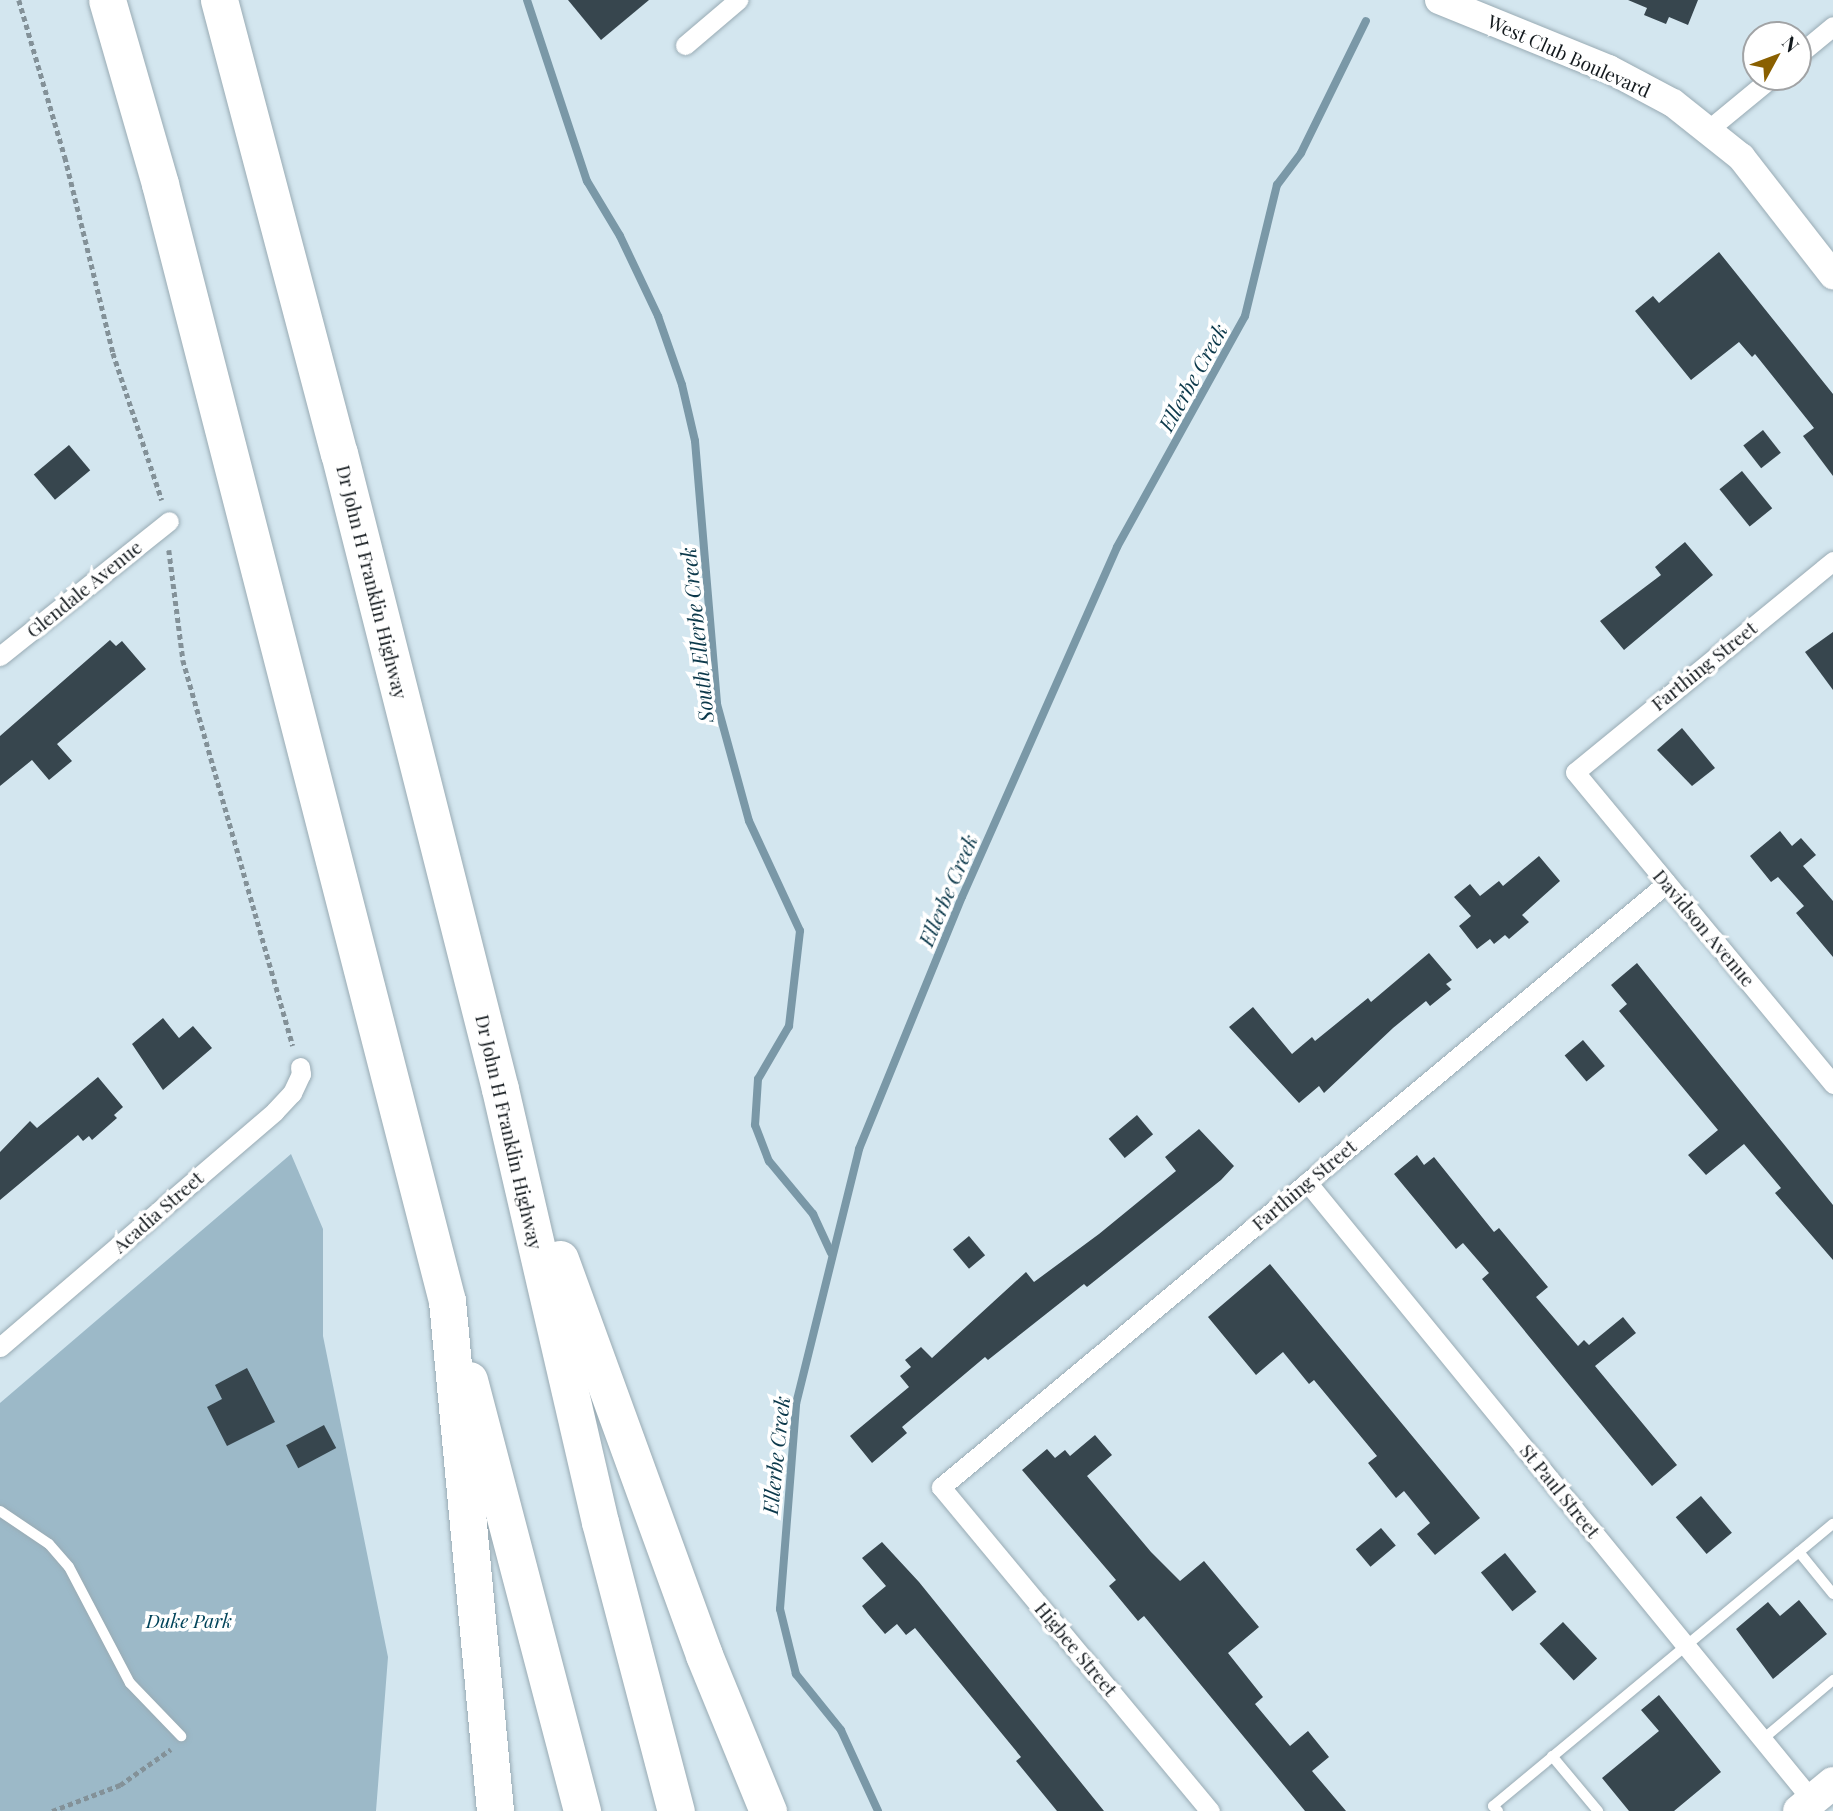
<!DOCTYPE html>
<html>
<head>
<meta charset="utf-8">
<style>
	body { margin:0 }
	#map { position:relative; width:1833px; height:1811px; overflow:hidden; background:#d3e6ef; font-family:"Playfair Display",serif }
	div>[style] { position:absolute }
	.green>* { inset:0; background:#9cb9c8 }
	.stream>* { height:8px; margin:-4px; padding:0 4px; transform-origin:4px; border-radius:4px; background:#7a98a7 }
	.building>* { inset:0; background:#37464e; transform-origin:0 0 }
	.path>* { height:4.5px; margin-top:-2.25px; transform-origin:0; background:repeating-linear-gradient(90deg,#839198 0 5px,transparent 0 8.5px) }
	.roads { filter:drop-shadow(0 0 2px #99abb4) drop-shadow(0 0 2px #99abb4) }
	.lane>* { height:10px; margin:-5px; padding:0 5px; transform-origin:5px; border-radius:5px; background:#fff }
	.street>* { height:19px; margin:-9.5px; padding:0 9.5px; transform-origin:9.5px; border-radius:9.5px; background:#fff }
	.secondary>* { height:28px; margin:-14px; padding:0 14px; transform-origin:14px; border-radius:14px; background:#fff }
	.primary>* { height:32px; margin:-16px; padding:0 16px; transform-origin:16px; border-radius:16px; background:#fff }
	.highway>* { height:37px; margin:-18.5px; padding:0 18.5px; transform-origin:18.5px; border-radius:18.5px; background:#fff }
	span { translate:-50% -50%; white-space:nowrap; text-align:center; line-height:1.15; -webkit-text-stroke:7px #fff; paint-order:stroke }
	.street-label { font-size:19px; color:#13191d }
	.park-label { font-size:19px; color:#02445a; font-style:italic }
	.water-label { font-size:21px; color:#0b384a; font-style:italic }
	.north { position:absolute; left:1742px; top:21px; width:70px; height:70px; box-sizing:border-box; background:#fff; border:2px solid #a1a3a5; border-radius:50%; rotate:49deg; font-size:19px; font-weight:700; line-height:28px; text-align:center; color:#13191d }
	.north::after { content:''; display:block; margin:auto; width:24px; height:32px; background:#8a6000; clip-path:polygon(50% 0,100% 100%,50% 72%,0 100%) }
</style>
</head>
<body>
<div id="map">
	<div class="green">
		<i style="clip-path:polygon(291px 1154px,323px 1229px,323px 1336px,388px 1657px,376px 1811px,0 1811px,0 1403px)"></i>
	</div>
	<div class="stream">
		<i style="left:527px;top:0;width:191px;rotate:71.7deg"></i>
		<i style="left:587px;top:181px;width:64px;rotate:59deg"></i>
		<i style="left:620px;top:236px;width:89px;rotate:64.6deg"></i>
		<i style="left:658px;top:316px;width:73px;rotate:70.8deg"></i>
		<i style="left:682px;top:385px;width:57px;rotate:76.9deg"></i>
		<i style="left:695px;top:441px;width:264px;rotate:85.2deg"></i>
		<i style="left:717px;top:704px;width:121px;rotate:74.7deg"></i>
		<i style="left:749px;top:821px;width:121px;rotate:65.1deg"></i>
		<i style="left:800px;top:931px;width:96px;rotate:96.6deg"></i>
		<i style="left:789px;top:1026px;width:61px;rotate:120.3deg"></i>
		<i style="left:758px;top:1079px;width:46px;rotate:93.7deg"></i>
		<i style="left:755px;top:1125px;width:39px;rotate:69deg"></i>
		<i style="left:769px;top:1161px;width:69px;rotate:50.3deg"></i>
		<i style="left:813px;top:1214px;width:43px;rotate:65.2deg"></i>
		<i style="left:878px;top:1811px;width:89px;rotate:-114.6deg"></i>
		<i style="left:841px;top:1730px;width:72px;rotate:-128.8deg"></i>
		<i style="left:796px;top:1674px;width:67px;rotate:-103.8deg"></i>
		<i style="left:780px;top:1609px;width:206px;rotate:-85.5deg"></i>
		<i style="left:796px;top:1404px;width:263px;rotate:-76.1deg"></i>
		<i style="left:859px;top:1149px;width:272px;rotate:-67.8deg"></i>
		<i style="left:962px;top:897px;width:383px;rotate:-66.1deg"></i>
		<i style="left:1117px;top:547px;width:264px;rotate:-61deg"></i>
		<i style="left:1245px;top:316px;width:135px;rotate:-76.3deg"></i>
		<i style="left:1277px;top:185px;width:40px;rotate:-53deg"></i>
		<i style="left:1301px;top:153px;width:147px;rotate:-63.8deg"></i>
	</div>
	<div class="building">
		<i style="clip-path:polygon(568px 0,649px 0,601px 40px)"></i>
		<i style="clip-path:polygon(1628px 0,1698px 0,1688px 25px,1669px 17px,1666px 24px,1644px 15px,1647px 8px)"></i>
		<i style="clip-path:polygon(1719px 252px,1833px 394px,1833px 476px,1803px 436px,1814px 428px,1755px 354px,1752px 357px,1739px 342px,1691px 380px,1635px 311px,1653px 296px,1659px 303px)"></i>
		<i style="left:1763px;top:430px;width:29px;height:25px;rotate:52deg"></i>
		<i style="left:69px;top:445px;width:33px;height:46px;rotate:50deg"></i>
		<i style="left:1742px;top:471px;width:48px;height:29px;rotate:51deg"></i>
		<i style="clip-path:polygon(1685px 542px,1713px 575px,1624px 650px,1600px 621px,1661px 575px,1655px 567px)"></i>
		<i style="clip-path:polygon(1833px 632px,1833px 690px,1805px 652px)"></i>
		<i style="clip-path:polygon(110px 640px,116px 646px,122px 641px,146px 669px,57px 744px,72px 761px,49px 780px,32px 760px,0 786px,0 736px)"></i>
		<i style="clip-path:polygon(1682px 728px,1715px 768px,1692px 786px,1657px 750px)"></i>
		<i style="clip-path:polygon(1780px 831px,1792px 846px,1801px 838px,1816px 855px,1803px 866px,1833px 901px,1833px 957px,1796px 913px,1804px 906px,1778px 877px,1771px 882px,1750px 856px)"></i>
		<i style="clip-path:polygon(1539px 856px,1560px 881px,1522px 915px,1529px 922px,1509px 939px,1505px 935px,1494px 944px,1490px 939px,1477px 949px,1459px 926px,1471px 916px,1454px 897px,1470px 884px,1480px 896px,1499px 881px,1503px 886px)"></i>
		<i style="clip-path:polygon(1429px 953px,1452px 980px,1446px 984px,1451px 989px,1430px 1006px,1426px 1001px,1393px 1028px,1324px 1093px,1319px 1086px,1299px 1103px,1229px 1027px,1253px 1007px,1292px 1054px,1312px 1037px,1315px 1041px,1368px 998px,1371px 1002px)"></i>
		<i style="clip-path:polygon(1637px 963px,1833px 1205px,1833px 1260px,1775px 1193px,1781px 1188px,1744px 1144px,1706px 1175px,1688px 1155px,1718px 1130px,1619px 1011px,1627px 1004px,1611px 985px)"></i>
		<i style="clip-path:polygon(163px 1018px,179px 1038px,193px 1026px,212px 1048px,163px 1090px,132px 1044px)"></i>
		<i style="left:1583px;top:1040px;width:34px;height:24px;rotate:50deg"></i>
		<i style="clip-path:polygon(98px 1077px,123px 1107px,114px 1115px,117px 1118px,92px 1140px,89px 1136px,83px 1141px,78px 1135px,0 1200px,0 1152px,30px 1121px,37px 1128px)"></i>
		<i style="left:1137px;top:1115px;width:25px;height:37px;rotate:50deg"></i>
		<i style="clip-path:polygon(1199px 1129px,1234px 1166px,1221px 1180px,1087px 1287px,1084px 1284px,988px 1360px,985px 1357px,902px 1427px,907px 1433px,872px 1463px,850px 1436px,909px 1387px,900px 1376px,911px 1367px,905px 1360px,921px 1347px,932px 1358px,1026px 1272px,1034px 1282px,1099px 1234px,1176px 1171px,1165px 1157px)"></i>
		<i style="clip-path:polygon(1417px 1155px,1424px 1165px,1434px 1157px,1494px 1232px,1499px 1228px,1548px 1287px,1536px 1297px,1578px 1346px,1584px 1340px,1589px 1345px,1623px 1317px,1636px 1333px,1595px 1366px,1677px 1465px,1652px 1486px,1482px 1279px,1489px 1273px,1463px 1243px,1456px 1249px,1394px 1174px)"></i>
		<i style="left:969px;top:1236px;width:25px;height:21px;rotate:50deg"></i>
		<i style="clip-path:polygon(1270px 1264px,1480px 1518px,1435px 1555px,1417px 1534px,1430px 1523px,1404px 1491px,1396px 1498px,1368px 1463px,1377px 1456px,1314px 1380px,1309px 1384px,1283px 1352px,1256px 1375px,1208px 1317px)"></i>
		<i style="clip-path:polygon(247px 1368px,275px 1422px,227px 1446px,207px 1407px,222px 1399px,215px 1385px)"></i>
		<i style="left:324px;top:1425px;width:26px;height:43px;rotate:62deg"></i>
		<i style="clip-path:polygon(1095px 1435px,1112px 1455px,1087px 1476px,1151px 1552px,1180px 1581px,1204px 1561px,1259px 1627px,1228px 1653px,1263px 1697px,1255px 1704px,1290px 1746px,1308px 1731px,1329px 1757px,1312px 1771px,1346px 1811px,1305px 1811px,1144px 1616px,1138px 1621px,1109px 1586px,1116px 1580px,1022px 1470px,1047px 1449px,1055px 1458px,1065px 1450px,1070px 1456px)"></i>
		<i style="left:1701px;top:1496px;width:48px;height:33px;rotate:50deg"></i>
		<i style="left:1381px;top:1528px;width:23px;height:33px;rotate:50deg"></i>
		<i style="clip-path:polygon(882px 1542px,919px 1582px,1104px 1811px,1057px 1811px,1016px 1761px,1021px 1757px,915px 1628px,906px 1635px,897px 1624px,885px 1634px,868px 1614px,862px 1606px,886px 1586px,862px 1558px)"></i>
		<i style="left:1505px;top:1553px;width:50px;height:31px;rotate:51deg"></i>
		<i style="clip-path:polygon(1799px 1600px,1827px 1634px,1773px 1679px,1736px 1629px,1768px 1602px,1780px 1616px)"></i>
		<i style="left:1563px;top:1622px;width:50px;height:32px;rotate:47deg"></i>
		<i style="clip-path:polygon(1659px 1695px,1721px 1772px,1674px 1811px,1629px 1811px,1602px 1778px,1659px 1731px,1641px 1710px)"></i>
	</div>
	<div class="path">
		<i style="left:19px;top:0;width:164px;rotate:73.7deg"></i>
		<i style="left:65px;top:157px;width:202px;rotate:76.2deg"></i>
		<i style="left:113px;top:353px;width:155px;rotate:71.6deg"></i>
		<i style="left:169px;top:550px;width:111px;rotate:82.7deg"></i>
		<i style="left:183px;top:660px;width:401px;rotate:74.1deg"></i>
		<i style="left:52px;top:1811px;width:73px;rotate:-20.9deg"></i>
		<i style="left:120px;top:1785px;width:62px;rotate:-35.2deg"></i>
	</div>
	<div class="roads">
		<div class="lane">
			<i style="left:0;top:1511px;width:59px;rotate:34deg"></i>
			<i style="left:49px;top:1544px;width:30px;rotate:49deg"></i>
			<i style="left:69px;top:1567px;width:131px;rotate:62.3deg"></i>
			<i style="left:130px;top:1683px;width:74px;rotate:46.1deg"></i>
			<i style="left:1799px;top:1552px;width:54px;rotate:51deg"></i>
			<i style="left:1763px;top:1739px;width:92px;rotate:-40.1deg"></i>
			<i style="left:1552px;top:1756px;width:72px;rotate:50.1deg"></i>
			<i style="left:1498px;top:1811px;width:7px;rotate:-135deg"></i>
			<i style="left:1493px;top:1806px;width:442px;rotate:-39.7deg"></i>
		</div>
		<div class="street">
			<i style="left:685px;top:45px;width:70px;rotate:-40.3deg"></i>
			<i style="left:1798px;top:55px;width:45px;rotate:-39.6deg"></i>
			<i style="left:1709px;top:129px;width:82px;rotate:-39.5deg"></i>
			<i style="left:1833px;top:561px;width:333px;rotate:140.7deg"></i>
			<i style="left:1575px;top:772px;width:405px;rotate:50.4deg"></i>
			<i style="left:0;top:656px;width:216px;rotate:-38.6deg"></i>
			<i style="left:1307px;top:1182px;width:798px;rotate:50.75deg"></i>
			<i style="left:0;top:1347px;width:362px;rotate:-40.6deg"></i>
			<i style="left:275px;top:1111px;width:25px;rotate:-47deg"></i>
			<i style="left:292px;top:1093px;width:21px;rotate:-65deg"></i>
			<i style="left:301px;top:1074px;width:7px;rotate:-98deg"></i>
			<i style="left:1210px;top:1811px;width:421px;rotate:-129.7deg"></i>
			<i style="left:941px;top:1487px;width:944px;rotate:-39.76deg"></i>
		</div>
		<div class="secondary">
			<i style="left:1439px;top:0;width:183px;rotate:22.1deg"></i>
			<i style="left:1609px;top:69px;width:72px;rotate:28deg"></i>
			<i style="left:1673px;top:103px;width:87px;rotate:38.5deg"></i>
			<i style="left:1741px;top:157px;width:150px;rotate:52.1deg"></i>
		</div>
		<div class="primary">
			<i style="left:1799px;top:1811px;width:44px;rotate:-39.5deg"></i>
		</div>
		<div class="highway">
			<i style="left:107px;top:0;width:191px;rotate:73.9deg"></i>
			<i style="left:160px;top:184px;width:1153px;rotate:75.59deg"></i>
			<i style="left:447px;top:1301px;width:512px;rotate:84.62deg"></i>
			<i style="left:219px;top:0;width:469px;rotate:75.2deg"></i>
			<i style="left:339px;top:453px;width:656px;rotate:75.79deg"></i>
			<i style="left:500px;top:1089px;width:444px;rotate:77deg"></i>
			<i style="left:600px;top:1522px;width:299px;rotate:75.3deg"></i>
			<i style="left:560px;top:1259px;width:421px;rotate:70deg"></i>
			<i style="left:704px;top:1655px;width:169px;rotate:67.7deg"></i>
			<i style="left:469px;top:1380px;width:446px;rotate:75.3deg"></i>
		</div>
	</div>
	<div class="street-label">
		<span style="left:1569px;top:56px;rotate:24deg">West Club Boulevard</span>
		<span style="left:372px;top:582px;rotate:76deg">Dr John H Franklin Highway</span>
		<span style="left:84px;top:589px;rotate:-39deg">Glendale Avenue</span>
		<span style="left:1704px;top:666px;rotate:-39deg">Farthing Street</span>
		<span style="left:1704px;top:928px;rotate:50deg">Davidson Avenue</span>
		<span style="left:509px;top:1132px;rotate:77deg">Dr John H Franklin Highway</span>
		<span style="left:1304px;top:1185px;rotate:-40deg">Farthing Street</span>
		<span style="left:158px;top:1212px;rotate:-41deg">Acadia Street</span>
		<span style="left:1560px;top:1491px;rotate:51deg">St Paul Street</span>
		<span style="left:1076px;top:1649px;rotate:50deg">Higbee Street</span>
	</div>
	<div class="park-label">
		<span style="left:189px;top:1621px">Duke Park</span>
	</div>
	<div class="water-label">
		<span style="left:1192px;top:377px;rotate:-61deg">Ellerbe Creek</span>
		<span style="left:696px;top:635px;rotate:-96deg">South Ellerbe Creek</span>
		<span style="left:947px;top:890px;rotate:-67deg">Ellerbe Creek</span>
		<span style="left:775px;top:1455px;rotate:-84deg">Ellerbe Creek</span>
	</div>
	<div class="north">N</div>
</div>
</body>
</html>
